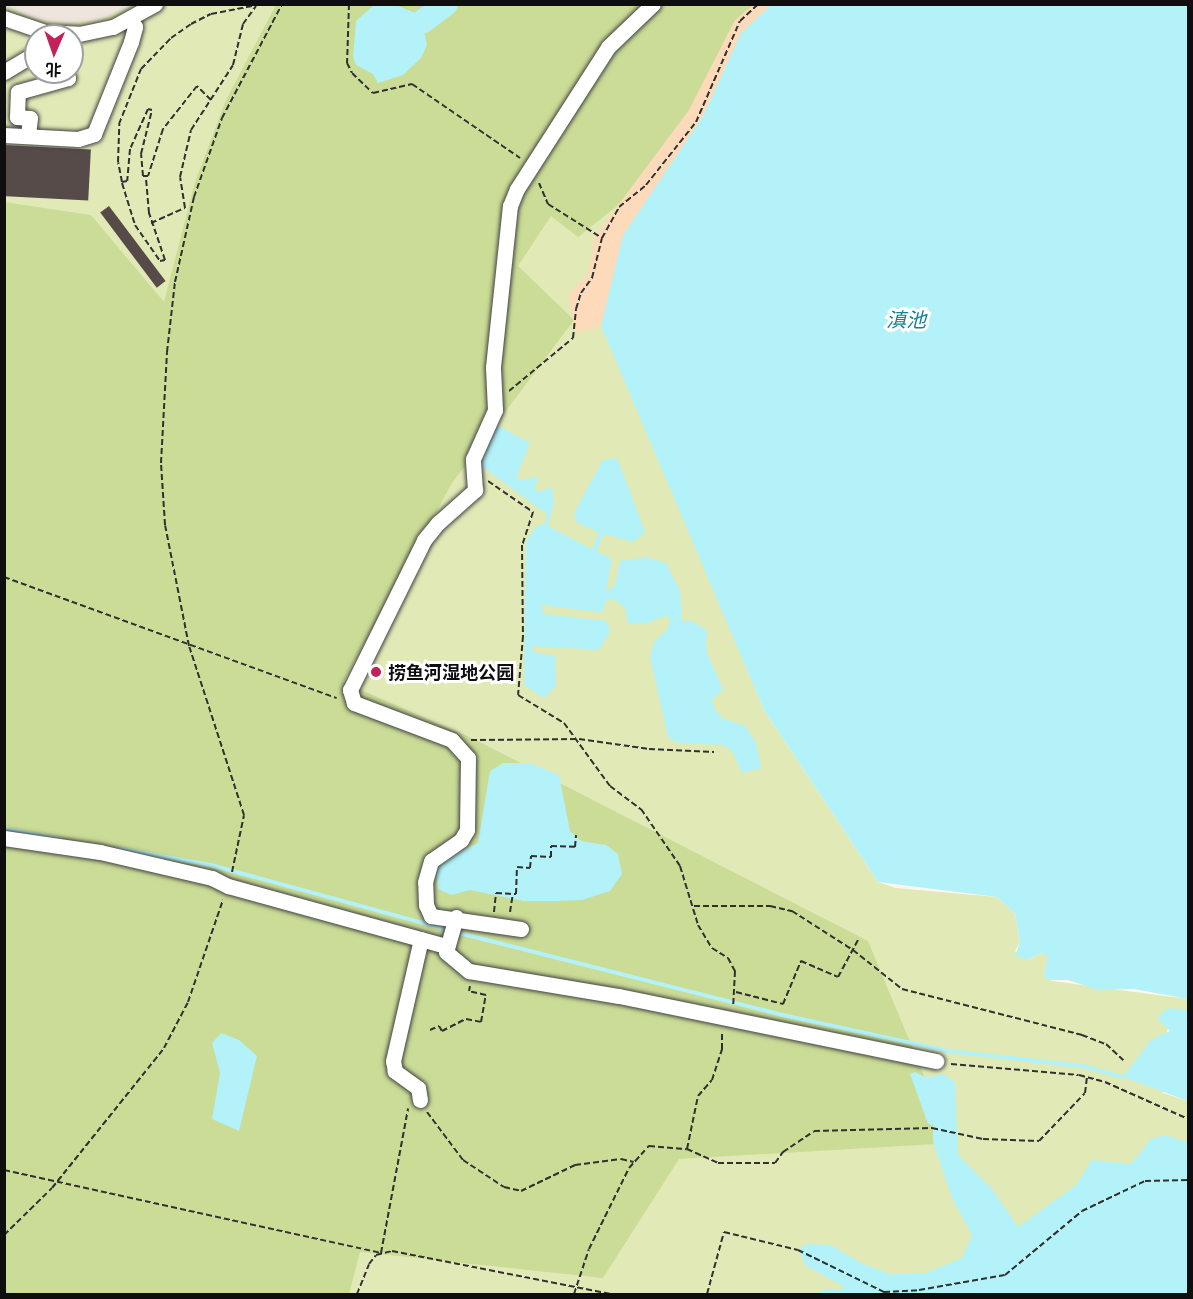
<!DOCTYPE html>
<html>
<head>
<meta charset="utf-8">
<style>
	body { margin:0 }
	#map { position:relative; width:1193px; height:1299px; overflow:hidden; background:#fff7ef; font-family:"PT Serif","Noto Sans SC",serif }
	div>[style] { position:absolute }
	.green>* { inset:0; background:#e1eab7 }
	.forest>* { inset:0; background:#cadc96 }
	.sand>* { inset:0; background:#fcdaba }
	.plaza>* { inset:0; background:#efe5dd }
	.water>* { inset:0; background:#b2f2f8 }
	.stream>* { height:4px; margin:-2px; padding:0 2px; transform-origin:2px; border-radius:2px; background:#b2f2f8 }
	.river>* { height:24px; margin:-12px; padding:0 12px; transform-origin:12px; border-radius:12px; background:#b2f2f8 }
	.building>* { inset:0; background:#574b4a; transform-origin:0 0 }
	.path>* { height:2px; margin-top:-1px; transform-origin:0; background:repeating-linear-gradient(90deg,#303030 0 6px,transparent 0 9px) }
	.roads { filter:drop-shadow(0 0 2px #414141) drop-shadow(0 0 2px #414141) }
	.minor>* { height:15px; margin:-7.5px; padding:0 7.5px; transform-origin:7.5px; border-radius:7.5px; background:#fff }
	.path-bridge>* { height:2px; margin-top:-1px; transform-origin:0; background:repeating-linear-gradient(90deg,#303030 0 6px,transparent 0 9px) }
	.dots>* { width:16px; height:16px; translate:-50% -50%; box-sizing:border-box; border:3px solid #fff; border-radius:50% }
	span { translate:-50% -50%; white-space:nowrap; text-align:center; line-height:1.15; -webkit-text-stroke:6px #fff; paint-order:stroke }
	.poi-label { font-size:18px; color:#0e0e0e; font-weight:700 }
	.left { translate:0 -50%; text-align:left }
	.water-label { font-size:20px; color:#148294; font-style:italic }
	.frame { position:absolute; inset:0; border:6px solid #0e0e0e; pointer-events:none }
	.north { position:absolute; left:24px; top:24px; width:60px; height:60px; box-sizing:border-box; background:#fff; border:2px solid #9f9f9f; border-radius:50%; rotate:182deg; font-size:16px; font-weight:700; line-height:24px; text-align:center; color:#0e0e0e }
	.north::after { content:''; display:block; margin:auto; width:21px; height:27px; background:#c22258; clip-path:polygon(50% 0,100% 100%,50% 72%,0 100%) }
</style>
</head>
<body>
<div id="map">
	<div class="green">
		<i style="clip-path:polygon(evenodd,5px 5px,771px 5px,741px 33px,681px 510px,764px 710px,878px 882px,896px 888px,997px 897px,1015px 914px,1020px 942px,1015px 951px,1027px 960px,1041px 953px,1049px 956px,1044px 975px,1052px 981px,1188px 999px,1188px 1010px,1169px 1026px,1166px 1034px,1163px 1093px,1188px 1101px,1188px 1197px,979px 1294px,5px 1294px,5px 5px,36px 36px,72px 36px,72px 72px,36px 72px,36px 36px)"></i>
	</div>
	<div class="forest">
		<i style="clip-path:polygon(276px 5px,765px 5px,646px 183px,578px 237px,551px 216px,518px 266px,574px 320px,452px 483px,343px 682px,474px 739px,868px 941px,952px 1143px,679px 1159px,603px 1278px,360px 1252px,349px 1294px,5px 1294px,4px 202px,91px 215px,164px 302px,195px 182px,226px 100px)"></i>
	</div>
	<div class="sand">
		<i style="clip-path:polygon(753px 5px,771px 5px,741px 33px,703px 116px,623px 235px,601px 326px,576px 333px,568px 295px,588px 273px,595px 236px,689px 110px,735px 20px)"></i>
	</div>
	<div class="plaza">
		<i style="clip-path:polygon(5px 4px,134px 4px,134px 5px,96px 20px,64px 23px,32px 18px)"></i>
	</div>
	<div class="water">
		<i style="clip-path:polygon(374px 5px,396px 5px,420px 15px,427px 45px,421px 58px,403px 75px,378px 83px,373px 74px,356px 65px,353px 57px,356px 21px)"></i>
		<i style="clip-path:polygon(771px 5px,1188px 5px,1188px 999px,1134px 989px,1098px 990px,1068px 980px,1047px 980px,1044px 975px,1048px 956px,1041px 953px,1027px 960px,1015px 956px,1020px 942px,1015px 914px,997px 897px,878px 882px,764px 710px,601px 326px,623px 235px,703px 116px,741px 33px)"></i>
		<i style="clip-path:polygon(491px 422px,530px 443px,516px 478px,526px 480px,535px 476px,538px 480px,534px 489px,539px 492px,552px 487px,554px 502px,548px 526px,592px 549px,599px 532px,577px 523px,574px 513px,603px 460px,617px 458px,645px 532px,633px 542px,604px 534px,596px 551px,612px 559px,606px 590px,614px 588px,620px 561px,646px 557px,666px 563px,680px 591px,682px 621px,692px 621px,707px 631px,706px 651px,723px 689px,712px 700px,715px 710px,722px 718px,745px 726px,756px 743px,761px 768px,742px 773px,732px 751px,724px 745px,677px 743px,668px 737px,650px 657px,654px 642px,668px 628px,670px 618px,665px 616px,648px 623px,628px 623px,625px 608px,614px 599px,606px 601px,603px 611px,598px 612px,541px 605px,544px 614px,607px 621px,610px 631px,599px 650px,532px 646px,533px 652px,555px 656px,556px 686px,544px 698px,524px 685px,526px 541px,536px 527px,545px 523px,547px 514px,476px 462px)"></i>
		<i style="clip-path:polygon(503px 763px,529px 763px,559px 775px,570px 831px,581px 841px,606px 845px,618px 854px,622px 874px,610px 891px,582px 900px,556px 901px,524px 901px,470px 890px,451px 895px,438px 889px,436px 869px,441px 860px,478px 843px,490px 771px)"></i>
		<i style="clip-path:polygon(1168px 1008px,1188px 1010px,1188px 1101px,1123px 1077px,1151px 1040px,1170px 1031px,1157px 1018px)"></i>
		<i style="clip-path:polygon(221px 1033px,239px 1040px,257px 1056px,239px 1131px,212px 1119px,220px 1073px,212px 1043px)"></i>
		<i style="clip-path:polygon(915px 1072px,927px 1078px,943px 1074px,955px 1082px,958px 1155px,992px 1189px,1018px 1227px,1076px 1185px,1092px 1160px,1131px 1164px,1151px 1139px,1165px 1135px,1188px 1143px,1188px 1294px,816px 1294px,825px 1289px,841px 1290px,843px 1286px,806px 1266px,799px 1251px,805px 1244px,830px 1245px,863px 1264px,890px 1274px,926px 1273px,962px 1258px,972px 1235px,952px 1198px,933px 1142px,933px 1125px,928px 1124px,910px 1074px)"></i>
	</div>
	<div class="stream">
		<i style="left:4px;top:829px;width:57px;rotate:10.1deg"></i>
		<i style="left:120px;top:849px;width:92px;rotate:10deg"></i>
		<i style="left:211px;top:865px;width:246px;rotate:15.3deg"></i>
		<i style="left:455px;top:932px;width:333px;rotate:14.2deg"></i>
		<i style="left:778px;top:1014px;width:174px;rotate:12.3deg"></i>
		<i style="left:948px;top:1051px;width:135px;rotate:6.4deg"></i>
		<i style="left:1082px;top:1066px;width:42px;rotate:15deg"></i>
	</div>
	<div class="river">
		<i style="left:422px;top:22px;width:30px;rotate:-37deg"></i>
	</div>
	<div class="building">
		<i style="left:4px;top:145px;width:87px;height:51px;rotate:3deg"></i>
		<i style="left:109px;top:206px;width:94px;height:11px;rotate:53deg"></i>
	</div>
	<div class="path">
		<i style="left:349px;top:4px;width:59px;rotate:91.9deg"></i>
		<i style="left:347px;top:63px;width:11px;rotate:63deg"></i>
		<i style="left:352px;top:73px;width:29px;rotate:44deg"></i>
		<i style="left:373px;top:93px;width:40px;rotate:-13deg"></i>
		<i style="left:412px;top:84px;width:131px;rotate:34.4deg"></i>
		<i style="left:211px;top:100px;width:20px;rotate:-135deg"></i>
		<i style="left:197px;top:86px;width:55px;rotate:128.3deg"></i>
		<i style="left:163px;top:129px;width:49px;rotate:107.7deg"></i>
		<i style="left:148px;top:176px;width:5px;rotate:180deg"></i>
		<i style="left:143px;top:176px;width:22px;rotate:-95deg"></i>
		<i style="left:141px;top:154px;width:45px;rotate:-76deg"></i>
		<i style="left:152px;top:110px;width:4px;rotate:-166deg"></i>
		<i style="left:148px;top:109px;width:44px;rotate:114.2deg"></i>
		<i style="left:130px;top:149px;width:32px;rotate:95deg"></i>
		<i style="left:127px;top:181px;width:5px;rotate:169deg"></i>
		<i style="left:122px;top:182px;width:20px;rotate:-101deg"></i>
		<i style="left:118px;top:162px;width:38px;rotate:-88deg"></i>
		<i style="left:119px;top:124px;width:59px;rotate:-68.2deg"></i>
		<i style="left:141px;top:69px;width:43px;rotate:-45.9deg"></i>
		<i style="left:171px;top:38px;width:24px;rotate:-35deg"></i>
		<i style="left:191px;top:24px;width:22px;rotate:-27deg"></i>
		<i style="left:211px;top:14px;width:47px;rotate:-11.1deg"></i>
		<i style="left:122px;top:183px;width:44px;rotate:72.8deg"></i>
		<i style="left:135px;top:225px;width:44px;rotate:55.2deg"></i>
		<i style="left:160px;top:261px;width:5px;rotate:-11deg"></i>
		<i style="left:165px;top:260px;width:50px;rotate:-108.8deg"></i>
		<i style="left:149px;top:213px;width:37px;rotate:-95deg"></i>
		<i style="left:539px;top:183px;width:23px;rotate:67deg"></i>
		<i style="left:548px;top:204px;width:64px;rotate:32.2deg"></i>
		<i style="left:151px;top:223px;width:37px;rotate:-24deg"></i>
		<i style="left:185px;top:208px;width:31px;rotate:-99deg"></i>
		<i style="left:180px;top:177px;width:48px;rotate:-76.8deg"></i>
		<i style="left:191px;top:130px;width:77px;rotate:-57.1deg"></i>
		<i style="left:233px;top:65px;width:42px;rotate:-76.3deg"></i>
		<i style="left:243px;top:24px;width:22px;rotate:-54deg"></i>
		<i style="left:509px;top:391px;width:83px;rotate:-39.6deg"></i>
		<i style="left:573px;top:338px;width:29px;rotate:-84deg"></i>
		<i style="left:576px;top:309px;width:17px;rotate:-73deg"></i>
		<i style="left:581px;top:293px;width:19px;rotate:-54deg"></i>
		<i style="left:592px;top:278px;width:41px;rotate:-76deg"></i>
		<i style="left:602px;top:238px;width:35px;rotate:-61deg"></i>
		<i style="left:619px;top:207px;width:35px;rotate:-39deg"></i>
		<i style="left:646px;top:185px;width:80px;rotate:-51.6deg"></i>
		<i style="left:696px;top:122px;width:110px;rotate:-66.5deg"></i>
		<i style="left:740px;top:21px;width:25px;rotate:-43deg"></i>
		<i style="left:488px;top:481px;width:55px;rotate:34.6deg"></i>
		<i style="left:533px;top:512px;width:35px;rotate:108deg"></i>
		<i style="left:522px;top:545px;width:91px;rotate:89.4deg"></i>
		<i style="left:523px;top:636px;width:59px;rotate:94.8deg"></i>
		<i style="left:518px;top:695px;width:54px;rotate:31.3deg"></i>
		<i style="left:564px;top:723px;width:78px;rotate:53.9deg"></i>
		<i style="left:610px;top:786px;width:39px;rotate:37deg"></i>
		<i style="left:641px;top:809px;width:69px;rotate:55.6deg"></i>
		<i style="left:680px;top:866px;width:62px;rotate:73deg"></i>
		<i style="left:698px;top:925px;width:27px;rotate:59deg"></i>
		<i style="left:712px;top:948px;width:19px;rotate:32deg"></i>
		<i style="left:728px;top:958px;width:15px;rotate:62deg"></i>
		<i style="left:735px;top:971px;width:33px;rotate:93deg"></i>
		<i style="left:4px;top:577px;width:354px;rotate:20deg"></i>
		<i style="left:471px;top:740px;width:108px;rotate:-0.5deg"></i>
		<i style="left:579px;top:739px;width:71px;rotate:8.1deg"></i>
		<i style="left:649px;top:749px;width:65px;rotate:2.6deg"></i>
		<i style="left:232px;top:872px;width:58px;rotate:-78.1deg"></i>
		<i style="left:244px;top:815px;width:178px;rotate:-108deg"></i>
		<i style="left:189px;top:646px;width:123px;rotate:-101.2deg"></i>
		<i style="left:165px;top:525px;width:62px;rotate:-93.7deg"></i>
		<i style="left:161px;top:463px;width:111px;rotate:-86.9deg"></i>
		<i style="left:167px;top:352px;width:70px;rotate:-83.5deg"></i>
		<i style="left:175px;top:282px;width:87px;rotate:-77.4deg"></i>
		<i style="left:194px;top:197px;width:84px;rotate:-70.5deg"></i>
		<i style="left:222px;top:118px;width:129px;rotate:-62.2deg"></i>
		<i style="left:694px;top:906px;width:76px"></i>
		<i style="left:770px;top:906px;width:23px;rotate:13deg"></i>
		<i style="left:792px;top:911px;width:72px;rotate:32.6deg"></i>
		<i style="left:853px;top:950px;width:63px;rotate:38.5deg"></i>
		<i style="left:902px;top:989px;width:186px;rotate:14.3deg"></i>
		<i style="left:1082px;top:1035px;width:26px;rotate:21deg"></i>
		<i style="left:1106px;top:1044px;width:26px;rotate:43deg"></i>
		<i style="left:494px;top:912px;width:19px;rotate:-84deg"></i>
		<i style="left:496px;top:893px;width:20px;rotate:3deg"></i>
		<i style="left:516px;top:894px;width:27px;rotate:-88deg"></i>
		<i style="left:517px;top:867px;width:13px;rotate:4deg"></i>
		<i style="left:530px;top:868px;width:12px;rotate:-85deg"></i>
		<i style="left:531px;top:856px;width:20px;rotate:3deg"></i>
		<i style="left:551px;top:857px;width:11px;rotate:-90deg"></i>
		<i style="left:551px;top:846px;width:24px;rotate:2deg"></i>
		<i style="left:575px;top:847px;width:12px;rotate:-85deg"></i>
		<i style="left:510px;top:912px;width:18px;rotate:-81deg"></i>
		<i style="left:736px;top:992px;width:49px;rotate:14.3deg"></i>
		<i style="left:430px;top:1030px;width:10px;rotate:-24deg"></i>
		<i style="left:439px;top:1026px;width:6px;rotate:59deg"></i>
		<i style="left:442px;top:1031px;width:27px;rotate:-27deg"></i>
		<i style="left:466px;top:1019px;width:15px;rotate:11deg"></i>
		<i style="left:481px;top:1022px;width:27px;rotate:-80deg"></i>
		<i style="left:486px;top:995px;width:17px;rotate:-167deg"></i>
		<i style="left:469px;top:991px;width:5px;rotate:-79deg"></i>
		<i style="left:951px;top:1064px;width:128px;rotate:4.9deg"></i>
		<i style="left:1079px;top:1075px;width:27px;rotate:15deg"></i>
		<i style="left:1105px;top:1082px;width:91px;rotate:24deg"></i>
		<i style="left:427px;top:1112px;width:60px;rotate:53.1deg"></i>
		<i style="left:463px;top:1160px;width:49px;rotate:33.4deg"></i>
		<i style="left:504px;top:1187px;width:17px;rotate:13deg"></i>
		<i style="left:521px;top:1191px;width:60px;rotate:-25.7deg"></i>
		<i style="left:575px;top:1165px;width:46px;rotate:-7.4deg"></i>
		<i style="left:621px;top:1159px;width:13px;rotate:13deg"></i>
		<i style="left:687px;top:1149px;width:54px;rotate:-78.3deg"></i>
		<i style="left:698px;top:1096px;width:21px;rotate:-49deg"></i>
		<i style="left:712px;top:1080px;width:33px;rotate:-72deg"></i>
		<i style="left:722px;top:1049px;width:18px;rotate:-90deg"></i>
		<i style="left:4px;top:1170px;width:386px;rotate:12.4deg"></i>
		<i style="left:381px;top:1253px;width:147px;rotate:-79.4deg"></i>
		<i style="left:4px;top:1235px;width:67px;rotate:-44.4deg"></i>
		<i style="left:52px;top:1188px;width:179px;rotate:-51.3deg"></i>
		<i style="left:164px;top:1048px;width:52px;rotate:-62.4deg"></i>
		<i style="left:188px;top:1002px;width:108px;rotate:-71.1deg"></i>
		<i style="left:357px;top:1294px;width:32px;rotate:-68deg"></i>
		<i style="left:369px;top:1264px;width:11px;rotate:-52deg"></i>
		<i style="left:376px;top:1255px;width:16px;rotate:-14deg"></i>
		<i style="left:392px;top:1251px;width:223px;rotate:11.1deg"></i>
		<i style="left:574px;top:1294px;width:47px;rotate:-71.6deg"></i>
		<i style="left:589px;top:1249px;width:90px;rotate:-63.7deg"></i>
		<i style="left:629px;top:1168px;width:30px;rotate:-48deg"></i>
		<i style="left:649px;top:1146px;width:38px;rotate:5deg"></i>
		<i style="left:687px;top:1149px;width:34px;rotate:24deg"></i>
		<i style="left:718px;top:1163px;width:57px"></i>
		<i style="left:775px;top:1163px;width:14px;rotate:-54deg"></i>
		<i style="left:783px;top:1152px;width:37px;rotate:-34deg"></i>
		<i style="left:814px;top:1131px;width:118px;rotate:-1.5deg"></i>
		<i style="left:932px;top:1128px;width:52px;rotate:12.2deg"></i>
		<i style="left:983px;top:1139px;width:56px;rotate:2deg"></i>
		<i style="left:1039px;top:1141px;width:66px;rotate:-46.2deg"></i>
		<i style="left:1085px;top:1093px;width:16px;rotate:-83deg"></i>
		<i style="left:707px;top:1294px;width:64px;rotate:-74.7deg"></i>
		<i style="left:724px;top:1232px;width:76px;rotate:13.7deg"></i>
		<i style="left:798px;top:1250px;width:96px;rotate:26deg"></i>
		<i style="left:884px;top:1292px;width:35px;rotate:-3deg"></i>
		<i style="left:919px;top:1290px;width:87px;rotate:-9.9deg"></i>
		<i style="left:1005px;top:1275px;width:100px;rotate:-39.7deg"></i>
		<i style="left:1082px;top:1211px;width:70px;rotate:-25.5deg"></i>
		<i style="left:1145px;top:1181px;width:43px;rotate:-1.3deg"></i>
	</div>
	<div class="roads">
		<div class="minor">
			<i style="left:4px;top:18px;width:43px;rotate:18.9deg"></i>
			<i style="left:45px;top:32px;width:34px;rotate:3deg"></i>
			<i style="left:79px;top:34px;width:35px;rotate:-12deg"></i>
			<i style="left:113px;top:27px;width:48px;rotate:-28.7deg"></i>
			<i style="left:4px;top:72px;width:37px;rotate:-31deg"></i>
			<i style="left:4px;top:135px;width:74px;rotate:3.1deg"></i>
			<i style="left:78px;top:139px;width:17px;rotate:-17deg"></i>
			<i style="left:94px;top:134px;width:99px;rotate:-68.1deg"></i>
			<i style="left:131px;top:42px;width:16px;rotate:-75deg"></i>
			<i style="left:135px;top:27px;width:8px;rotate:-120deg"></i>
			<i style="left:28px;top:136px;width:18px;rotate:-84deg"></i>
			<i style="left:30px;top:118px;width:13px;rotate:-176deg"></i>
			<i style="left:17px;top:117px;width:25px;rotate:-88deg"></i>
			<i style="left:18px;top:92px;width:52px;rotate:-15.6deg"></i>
			<i style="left:68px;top:78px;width:7px;rotate:-117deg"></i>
			<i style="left:4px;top:838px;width:97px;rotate:8.3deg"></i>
			<i style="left:100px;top:852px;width:115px;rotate:13.1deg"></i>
			<i style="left:212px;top:878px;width:18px;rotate:27deg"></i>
			<i style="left:228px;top:886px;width:226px;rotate:15.4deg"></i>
			<i style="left:456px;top:917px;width:36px;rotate:106deg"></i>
			<i style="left:446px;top:952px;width:30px;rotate:40deg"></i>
			<i style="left:469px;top:971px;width:152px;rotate:9.5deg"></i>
			<i style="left:619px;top:996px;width:324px;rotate:11.6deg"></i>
			<i style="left:521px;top:929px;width:91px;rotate:-171.8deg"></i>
			<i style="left:431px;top:916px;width:12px;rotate:-114deg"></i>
			<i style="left:426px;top:905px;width:23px;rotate:-92deg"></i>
			<i style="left:425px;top:882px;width:22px;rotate:-74deg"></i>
			<i style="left:431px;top:861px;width:37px;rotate:-35deg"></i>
			<i style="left:461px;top:840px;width:12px;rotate:-59deg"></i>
			<i style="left:467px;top:830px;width:72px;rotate:-89.2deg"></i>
			<i style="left:468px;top:758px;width:24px;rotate:-132deg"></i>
			<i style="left:452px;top:740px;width:105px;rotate:-159.3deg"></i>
			<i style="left:354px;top:703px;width:14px;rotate:-107deg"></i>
			<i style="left:350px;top:690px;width:167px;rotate:-63.7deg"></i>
			<i style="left:424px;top:540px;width:22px;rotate:-51deg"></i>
			<i style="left:438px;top:523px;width:50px;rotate:-41.7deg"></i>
			<i style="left:475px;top:490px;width:31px;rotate:-94deg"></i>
			<i style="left:473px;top:459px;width:54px;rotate:-65.8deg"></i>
			<i style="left:495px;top:410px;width:43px;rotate:-92.7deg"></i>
			<i style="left:493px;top:367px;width:162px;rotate:-84deg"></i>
			<i style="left:510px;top:206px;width:18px;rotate:-68deg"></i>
			<i style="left:517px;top:189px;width:169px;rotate:-57.3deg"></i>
			<i style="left:608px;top:47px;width:62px;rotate:-43.7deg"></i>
			<i style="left:420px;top:1100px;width:12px;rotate:-99deg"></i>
			<i style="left:418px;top:1088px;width:29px;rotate:-144deg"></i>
			<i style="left:395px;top:1071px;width:10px;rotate:-101deg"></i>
			<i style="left:393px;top:1061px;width:125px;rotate:-77.1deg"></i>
		</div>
	</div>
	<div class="path-bridge">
		<i style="left:783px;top:1004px;width:47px;rotate:-67.3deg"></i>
		<i style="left:801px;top:961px;width:40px;rotate:23.4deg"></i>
		<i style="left:838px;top:977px;width:42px;rotate:-61.6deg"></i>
	</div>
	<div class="dots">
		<i style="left:376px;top:672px;background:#c22258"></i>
	</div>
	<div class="poi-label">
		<span class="left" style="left:388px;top:672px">捞鱼河湿地公园</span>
	</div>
	<div class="water-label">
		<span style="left:906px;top:319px">滇池</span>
	</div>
	<div class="frame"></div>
	<div class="north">北</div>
</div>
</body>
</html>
